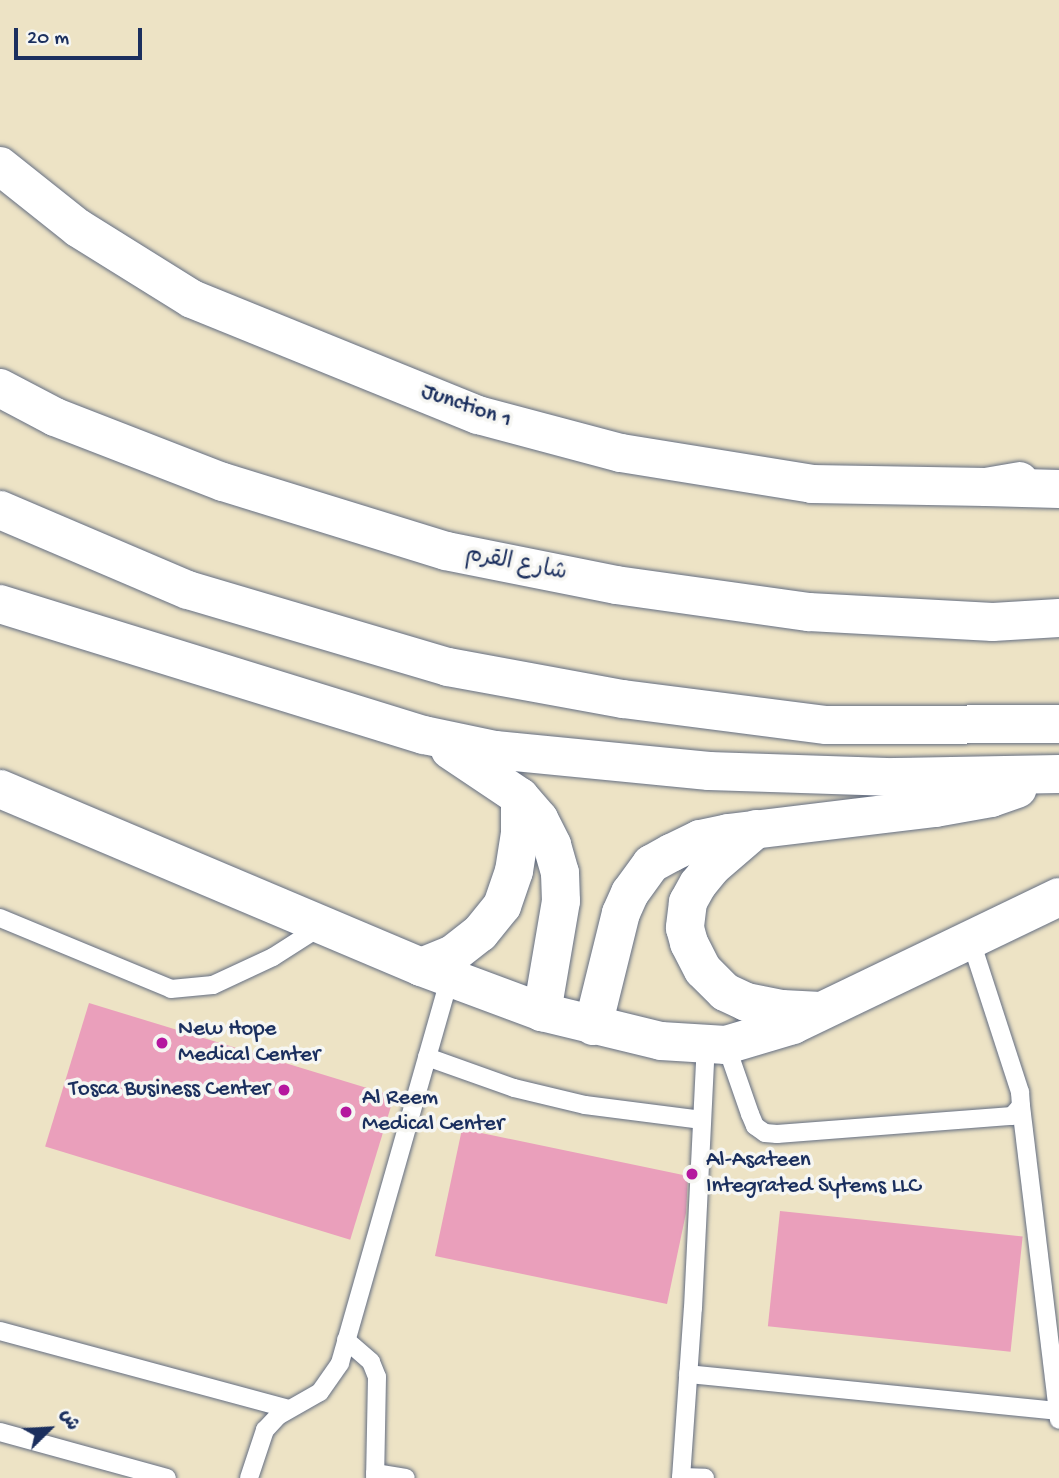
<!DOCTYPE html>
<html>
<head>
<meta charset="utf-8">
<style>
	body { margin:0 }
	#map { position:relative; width:1059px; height:1478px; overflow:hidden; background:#ede3c5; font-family:"Gochi Hand","Playpen Sans Arabic",sans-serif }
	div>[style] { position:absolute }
	.building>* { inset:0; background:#ea9fbb; transform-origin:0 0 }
	.roads { filter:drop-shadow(0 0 2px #646e82) drop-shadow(0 0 2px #646e82) }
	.lane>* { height:18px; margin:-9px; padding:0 9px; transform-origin:9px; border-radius:9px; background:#fff }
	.secondary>* { height:38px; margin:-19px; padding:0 19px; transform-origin:19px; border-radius:19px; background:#fff }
	.highway>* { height:38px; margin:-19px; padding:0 19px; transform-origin:19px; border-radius:19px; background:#fff }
	.dots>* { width:19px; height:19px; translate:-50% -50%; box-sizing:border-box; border:4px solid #f6f6f2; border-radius:50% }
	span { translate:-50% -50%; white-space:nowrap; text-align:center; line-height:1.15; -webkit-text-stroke:7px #f6f6f2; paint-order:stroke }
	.street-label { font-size:23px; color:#1b2f5e }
	.poi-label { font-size:23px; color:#1b2f5e }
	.left { translate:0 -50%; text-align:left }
	.right { translate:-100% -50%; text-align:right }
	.north { position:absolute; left:14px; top:1394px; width:70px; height:70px; -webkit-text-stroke:5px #f6f6f2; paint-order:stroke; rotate:66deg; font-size:19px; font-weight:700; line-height:28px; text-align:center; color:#1b2f5e }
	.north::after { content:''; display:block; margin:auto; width:24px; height:32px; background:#1b2f5e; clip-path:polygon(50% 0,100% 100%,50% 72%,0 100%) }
	.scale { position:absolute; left:14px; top:28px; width:128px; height:32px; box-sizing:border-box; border:4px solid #1b2f5e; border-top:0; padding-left:9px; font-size:21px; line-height:24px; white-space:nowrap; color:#1b2f5e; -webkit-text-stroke:5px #f6f6f2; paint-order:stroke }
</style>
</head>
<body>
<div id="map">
	<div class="building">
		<i style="left:89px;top:1003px;width:319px;height:150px;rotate:17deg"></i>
		<i style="clip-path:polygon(462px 1129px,688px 1176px,686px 1213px,667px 1304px,435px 1256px)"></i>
		<i style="left:780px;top:1211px;width:244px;height:116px;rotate:6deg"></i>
	</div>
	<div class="roads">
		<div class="lane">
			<i style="left:0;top:918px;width:185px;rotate:22.5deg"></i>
			<i style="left:171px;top:989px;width:42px;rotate:-5.4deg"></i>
			<i style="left:213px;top:985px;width:66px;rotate:-25deg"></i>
			<i style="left:273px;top:957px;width:59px;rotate:-32.6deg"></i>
			<i style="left:726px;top:1045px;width:73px;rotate:70.8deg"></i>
			<i style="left:750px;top:1114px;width:13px;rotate:67deg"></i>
			<i style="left:755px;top:1126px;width:12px;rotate:35deg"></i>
			<i style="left:765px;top:1133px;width:12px;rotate:5deg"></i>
			<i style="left:777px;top:1134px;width:236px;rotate:-4.4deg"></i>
			<i style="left:1012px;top:1116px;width:13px;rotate:-48deg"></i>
			<i style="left:1021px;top:1106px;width:14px;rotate:-94deg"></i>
			<i style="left:1020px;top:1092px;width:162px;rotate:-108deg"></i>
			<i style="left:427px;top:1057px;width:92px;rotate:19.6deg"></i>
			<i style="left:514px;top:1088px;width:73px;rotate:13.5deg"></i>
			<i style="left:585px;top:1105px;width:118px;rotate:7.3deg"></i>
			<i style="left:1021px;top:1106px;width:316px;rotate:83.1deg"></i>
			<i style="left:0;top:1331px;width:299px;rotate:15.1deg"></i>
			<i style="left:346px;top:1340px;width:33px;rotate:41deg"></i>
			<i style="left:371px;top:1362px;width:16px;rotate:68deg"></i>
			<i style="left:377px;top:1377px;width:101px;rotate:91.1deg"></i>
			<i style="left:688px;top:1374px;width:372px;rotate:5.7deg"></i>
			<i style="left:0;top:1432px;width:173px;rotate:15.4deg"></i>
			<i style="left:375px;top:1473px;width:31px;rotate:9deg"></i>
			<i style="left:681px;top:1477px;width:24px;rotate:2deg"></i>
			<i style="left:249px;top:1478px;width:51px;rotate:-71.6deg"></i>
			<i style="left:265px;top:1430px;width:19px;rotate:-47deg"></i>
			<i style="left:278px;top:1416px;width:48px;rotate:-29.7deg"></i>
			<i style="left:320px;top:1392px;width:35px;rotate:-55deg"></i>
			<i style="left:340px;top:1363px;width:400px;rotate:-74.1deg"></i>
			<i style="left:681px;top:1478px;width:170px;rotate:-86deg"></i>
			<i style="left:693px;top:1308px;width:263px;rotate:-87.2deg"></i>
		</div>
		<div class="secondary">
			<i style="left:0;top:166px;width:100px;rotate:38.5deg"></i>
			<i style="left:78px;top:228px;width:134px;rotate:31.9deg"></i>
			<i style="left:192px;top:299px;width:309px;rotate:22.1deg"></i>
			<i style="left:478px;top:415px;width:148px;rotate:14.9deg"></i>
			<i style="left:621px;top:453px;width:193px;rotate:9.2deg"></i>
			<i style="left:812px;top:484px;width:174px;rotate:1deg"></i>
			<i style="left:986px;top:487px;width:34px;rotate:-10deg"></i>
			<i style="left:0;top:604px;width:444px;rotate:17.2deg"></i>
			<i style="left:424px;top:735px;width:73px;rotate:11.9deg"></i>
			<i style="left:495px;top:750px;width:215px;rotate:5.6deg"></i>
			<i style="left:709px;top:771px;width:185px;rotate:1.9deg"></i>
			<i style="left:894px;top:777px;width:165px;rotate:-1deg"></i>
			<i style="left:450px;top:750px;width:84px;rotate:33.9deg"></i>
			<i style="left:520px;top:797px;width:29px;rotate:49deg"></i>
			<i style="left:539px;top:819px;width:29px;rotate:63deg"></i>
			<i style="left:552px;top:845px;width:29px;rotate:74deg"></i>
			<i style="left:560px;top:873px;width:28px;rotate:88deg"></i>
			<i style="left:561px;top:901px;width:113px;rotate:99.7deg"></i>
			<i style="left:0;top:789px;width:457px;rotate:22.9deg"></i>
			<i style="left:421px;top:967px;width:129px;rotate:20.4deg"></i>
			<i style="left:542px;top:1012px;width:122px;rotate:13.7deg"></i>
			<i style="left:661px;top:1041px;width:65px;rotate:3.5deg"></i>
			<i style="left:726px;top:1045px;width:70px;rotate:-16.6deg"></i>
			<i style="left:793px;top:1025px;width:295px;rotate:-25.7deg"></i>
			<i style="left:756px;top:829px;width:58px;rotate:139.2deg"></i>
			<i style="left:712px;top:867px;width:22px;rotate:129deg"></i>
			<i style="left:698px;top:884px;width:21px;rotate:119deg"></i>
			<i style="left:688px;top:902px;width:26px;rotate:97deg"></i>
			<i style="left:685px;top:928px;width:16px;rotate:75deg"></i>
			<i style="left:689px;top:943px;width:30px;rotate:63deg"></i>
			<i style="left:703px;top:970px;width:31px;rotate:45deg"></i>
			<i style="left:725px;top:992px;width:23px;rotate:25deg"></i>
			<i style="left:746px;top:1002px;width:37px;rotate:11deg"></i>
			<i style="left:782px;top:1009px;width:34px;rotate:3deg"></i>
			<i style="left:421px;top:967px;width:35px;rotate:-22deg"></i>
			<i style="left:453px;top:954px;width:34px;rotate:-38deg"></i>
			<i style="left:480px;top:933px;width:35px;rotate:-51deg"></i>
			<i style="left:502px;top:906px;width:37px;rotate:-71deg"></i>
			<i style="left:514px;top:871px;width:37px;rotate:-81deg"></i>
			<i style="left:520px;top:834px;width:37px;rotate:-90deg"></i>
			<i style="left:593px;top:1026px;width:116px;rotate:-76.1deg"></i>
			<i style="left:621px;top:913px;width:22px;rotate:-66deg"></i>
			<i style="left:630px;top:893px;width:36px;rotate:-54deg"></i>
			<i style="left:651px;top:864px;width:23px;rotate:-29deg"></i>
			<i style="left:671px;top:853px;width:32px;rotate:-26deg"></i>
			<i style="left:700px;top:839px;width:29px;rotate:-12deg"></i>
			<i style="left:728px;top:833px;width:209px;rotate:-6.9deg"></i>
			<i style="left:935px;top:808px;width:57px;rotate:-10.1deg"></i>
			<i style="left:991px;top:798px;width:28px;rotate:-19deg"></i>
		</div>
		<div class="highway">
			<i style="left:0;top:388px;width:62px;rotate:27.8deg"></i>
			<i style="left:55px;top:417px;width:180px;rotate:21.2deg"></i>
			<i style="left:223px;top:482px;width:233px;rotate:17.2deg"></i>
			<i style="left:446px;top:551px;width:173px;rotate:11.3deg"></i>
			<i style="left:616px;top:585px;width:195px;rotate:8deg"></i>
			<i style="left:809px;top:612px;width:184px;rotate:3.1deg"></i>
			<i style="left:993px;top:622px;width:66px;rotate:-3.5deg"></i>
			<i style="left:986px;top:487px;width:73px;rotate:1.6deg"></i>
			<i style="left:0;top:510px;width:204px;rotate:23.1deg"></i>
			<i style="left:188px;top:590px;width:271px;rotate:16.5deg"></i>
			<i style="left:448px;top:667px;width:178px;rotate:10.4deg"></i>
			<i style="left:623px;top:699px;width:205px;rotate:7.3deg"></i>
			<i style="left:826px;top:725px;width:233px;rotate:-0.2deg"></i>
		</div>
	</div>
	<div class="dots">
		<i style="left:162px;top:1043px;background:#b5179e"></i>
		<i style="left:284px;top:1090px;background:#b5179e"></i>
		<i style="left:346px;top:1112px;background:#b5179e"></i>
		<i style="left:692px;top:1174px;background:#b5179e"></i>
	</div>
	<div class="street-label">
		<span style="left:466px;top:407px;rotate:19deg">Junction 1</span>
		<span style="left:516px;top:565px;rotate:11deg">شارع القرم</span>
	</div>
	<div class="poi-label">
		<span class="left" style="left:178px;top:1043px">New Hope<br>Medical Center</span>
		<span class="right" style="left:270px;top:1090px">Tosca Business Center</span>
		<span class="left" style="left:362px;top:1112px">Al Reem<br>Medical Center</span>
		<span class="left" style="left:706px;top:1174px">Al-Asateen<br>Integrated Sytems LLC</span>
	</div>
	<div class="north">ش</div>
	<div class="scale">20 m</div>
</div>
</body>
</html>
